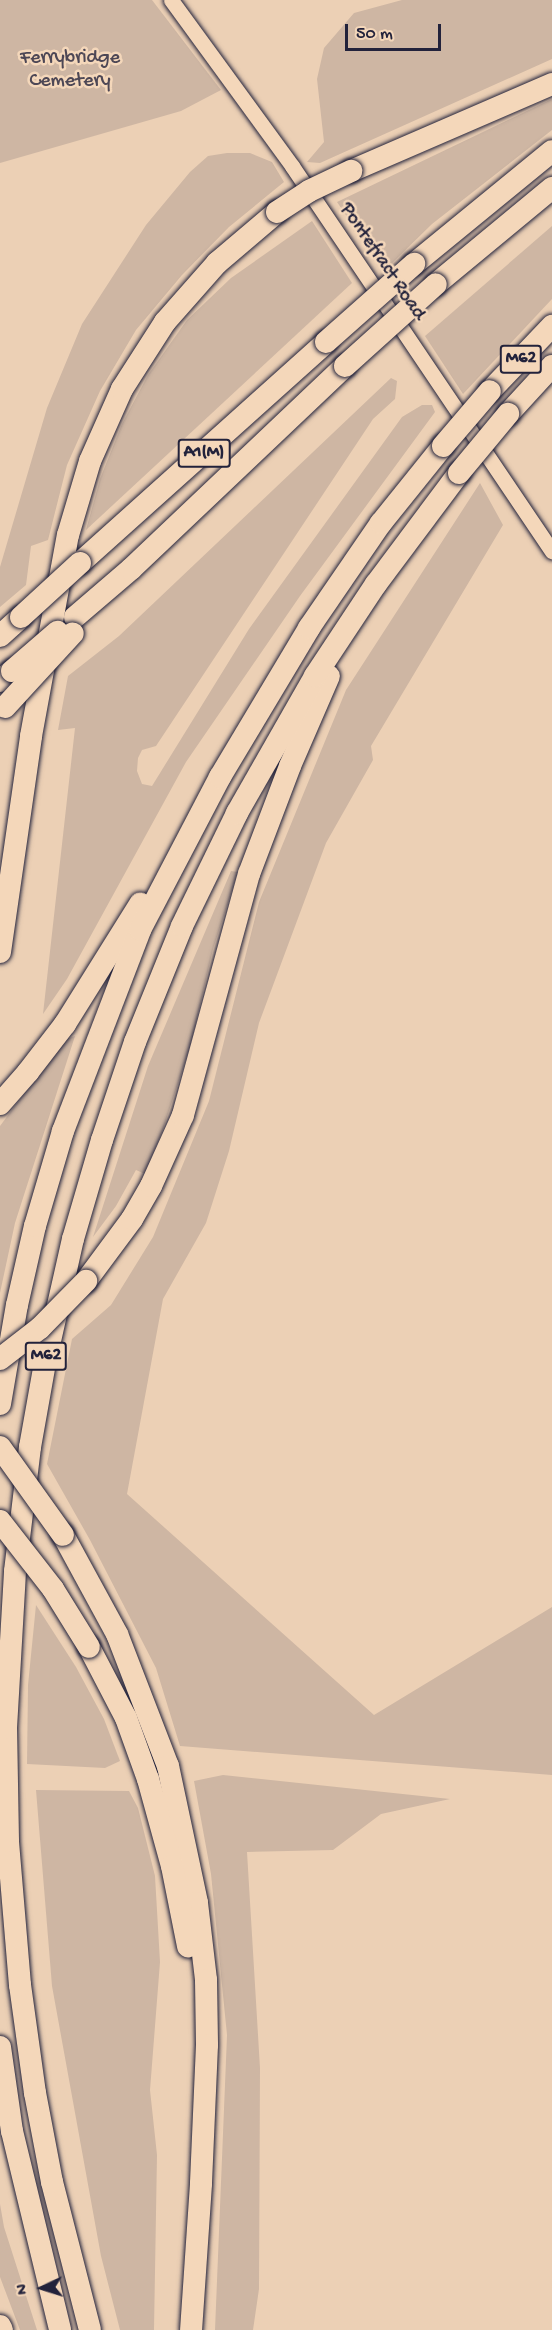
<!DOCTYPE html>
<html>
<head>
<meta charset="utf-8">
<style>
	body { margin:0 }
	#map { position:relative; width:552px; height:2330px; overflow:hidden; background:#ecd0b5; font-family:"Gochi Hand",sans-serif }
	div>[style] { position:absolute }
	.green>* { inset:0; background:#ceb6a3 }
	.roads { filter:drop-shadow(0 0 2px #22223b) drop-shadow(0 0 2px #22223b) }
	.minor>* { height:15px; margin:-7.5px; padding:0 7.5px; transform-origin:7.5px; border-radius:7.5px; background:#f4d7ba }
	.highway>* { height:22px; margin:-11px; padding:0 11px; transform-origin:11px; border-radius:11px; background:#f4d7ba }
	.bridges { filter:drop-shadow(0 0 2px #22223b) drop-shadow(0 0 2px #22223b) }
	.highway-bridge>* { height:22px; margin:-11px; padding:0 11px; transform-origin:11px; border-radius:11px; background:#f4d7ba }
	span { translate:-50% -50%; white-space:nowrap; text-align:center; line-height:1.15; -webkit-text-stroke:5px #f4d7ba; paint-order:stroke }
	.shield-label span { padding:2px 4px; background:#f4d7ba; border:2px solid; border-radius:4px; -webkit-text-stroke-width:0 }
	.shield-label { font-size:18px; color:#22223b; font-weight:700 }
	.park-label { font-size:20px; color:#4d4755 }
	.street-label { font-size:20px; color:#22223b }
	.north { position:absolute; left:12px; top:2258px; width:60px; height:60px; -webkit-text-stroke:4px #f4d7ba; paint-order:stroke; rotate:266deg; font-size:16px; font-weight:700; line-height:24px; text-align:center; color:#22223b }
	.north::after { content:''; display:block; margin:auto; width:21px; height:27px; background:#22223b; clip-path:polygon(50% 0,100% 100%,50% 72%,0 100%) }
	.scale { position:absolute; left:345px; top:24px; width:96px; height:27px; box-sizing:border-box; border:3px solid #22223b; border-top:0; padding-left:8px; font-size:18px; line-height:21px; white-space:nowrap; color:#22223b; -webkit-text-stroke:4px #f4d7ba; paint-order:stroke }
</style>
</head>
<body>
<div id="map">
	<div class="green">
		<i style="clip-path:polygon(0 0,152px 0,221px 90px,181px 111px,0 163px)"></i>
		<i style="clip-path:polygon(402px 0,552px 0,552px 59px,320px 163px,307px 162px,324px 142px,317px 79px,324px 48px,354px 13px)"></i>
		<i style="clip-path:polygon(552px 99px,552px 130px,432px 224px,384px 271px,337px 202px)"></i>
		<i style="clip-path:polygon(227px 153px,250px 153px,272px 162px,284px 182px,229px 227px,182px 275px,136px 330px,100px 391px,67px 465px,48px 540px,31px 546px,26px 585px,0 607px,0 567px,47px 408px,82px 324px,146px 225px,190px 172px,208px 156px)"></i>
		<i style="clip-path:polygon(312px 221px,352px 283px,86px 530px,100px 479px,122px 424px,148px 375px,187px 320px,231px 278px)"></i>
		<i style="clip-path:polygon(552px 226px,552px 299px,463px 394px,425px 336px)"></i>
		<i style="clip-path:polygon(391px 378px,397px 381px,395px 399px,373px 419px,156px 746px,142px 750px,138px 758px,137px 771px,142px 784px,152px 786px,249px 629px,402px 417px,422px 405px,432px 405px,435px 412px,300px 596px,186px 762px,67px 979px,43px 1014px,75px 728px,58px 730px,68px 676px,119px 636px)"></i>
		<i style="clip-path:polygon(480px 483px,503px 525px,371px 746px,373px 760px,326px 843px,259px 1023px,229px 1151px,206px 1223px,163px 1299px,127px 1494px,374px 1715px,552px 1607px,552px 1775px,180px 1746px,156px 1668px,90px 1540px,47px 1464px,72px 1339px,111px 1305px,153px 1237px,209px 1101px,259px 902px,346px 690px)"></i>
		<i style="clip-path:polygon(231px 871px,238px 872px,213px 949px,191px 1044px,162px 1132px,145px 1174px,136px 1170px,116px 1206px,93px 1237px,148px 1066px)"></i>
		<i style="clip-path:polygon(75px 1036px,15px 1223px,0 1293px,0 1126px,64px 1040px)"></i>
		<i style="clip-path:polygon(36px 1605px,76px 1667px,104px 1719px,120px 1761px,105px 1768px,27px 1764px,28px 1685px)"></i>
		<i style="clip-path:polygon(223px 1775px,450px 1799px,381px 1814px,333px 1850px,247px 1852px,260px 2068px,259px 2289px,253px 2330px,215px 2330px,227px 2035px,211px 1874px,194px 1781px)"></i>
		<i style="clip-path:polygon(36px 1790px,129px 1791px,138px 1808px,155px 1876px,160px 1962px,150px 2090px,157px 2155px,154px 2330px,120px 2330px,101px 2256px,52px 1986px)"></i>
		<i style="clip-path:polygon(0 2204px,4px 2227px,37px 2330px,20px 2330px,0 2277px)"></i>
	</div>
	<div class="roads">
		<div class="minor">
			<i style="left:171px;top:0;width:205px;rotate:53.9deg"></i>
			<i style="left:292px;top:166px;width:465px;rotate:56deg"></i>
		</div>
		<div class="highway">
			<i style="left:351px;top:171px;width:219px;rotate:-23.4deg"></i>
			<i style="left:414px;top:264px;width:178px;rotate:-39.3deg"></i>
			<i style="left:436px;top:284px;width:151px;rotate:-39.6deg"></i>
			<i style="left:490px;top:391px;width:90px;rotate:-46.4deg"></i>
			<i style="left:508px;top:414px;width:65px;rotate:-47.5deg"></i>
			<i style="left:80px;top:563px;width:331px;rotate:-41.9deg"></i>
			<i style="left:75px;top:617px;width:74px;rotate:-40.6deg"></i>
			<i style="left:131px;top:569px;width:295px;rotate:-43.5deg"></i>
			<i style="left:0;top:636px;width:28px;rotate:-42deg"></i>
			<i style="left:0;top:681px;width:16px;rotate:-40deg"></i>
			<i style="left:0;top:952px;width:218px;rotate:-81.8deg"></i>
			<i style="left:31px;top:736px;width:204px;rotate:-79.6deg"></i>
			<i style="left:68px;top:535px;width:77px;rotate:-73.4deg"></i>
			<i style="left:90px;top:461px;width:79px;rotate:-66deg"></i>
			<i style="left:122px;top:389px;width:80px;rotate:-57.3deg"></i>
			<i style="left:165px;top:322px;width:79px;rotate:-48.6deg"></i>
			<i style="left:217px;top:263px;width:79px;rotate:-40.4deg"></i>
			<i style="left:0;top:1104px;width:43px;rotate:-48.8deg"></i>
			<i style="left:28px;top:1072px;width:61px;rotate:-52.4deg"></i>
			<i style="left:65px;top:1024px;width:142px;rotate:-58deg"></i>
			<i style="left:86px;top:1281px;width:77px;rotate:-53.4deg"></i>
			<i style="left:132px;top:1219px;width:38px;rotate:-60deg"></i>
			<i style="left:151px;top:1186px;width:78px;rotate:-65.7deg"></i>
			<i style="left:183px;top:1115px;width:250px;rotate:-74.7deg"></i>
			<i style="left:249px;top:874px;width:116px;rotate:-69.2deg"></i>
			<i style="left:290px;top:766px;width:98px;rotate:-66.6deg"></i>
			<i style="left:0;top:1404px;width:100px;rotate:-80.3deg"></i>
			<i style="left:17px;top:1305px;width:81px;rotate:-77.2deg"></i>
			<i style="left:35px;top:1226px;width:99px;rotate:-73.6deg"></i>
			<i style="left:63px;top:1131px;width:215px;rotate:-69deg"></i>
			<i style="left:140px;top:930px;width:173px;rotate:-62.4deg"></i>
			<i style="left:220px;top:777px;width:174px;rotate:-59.1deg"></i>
			<i style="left:309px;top:628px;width:127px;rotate:-55.6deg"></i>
			<i style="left:381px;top:523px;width:99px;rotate:-51.2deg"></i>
			<i style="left:63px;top:1535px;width:113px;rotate:61.4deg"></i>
			<i style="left:117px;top:1634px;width:142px;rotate:68.9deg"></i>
			<i style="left:168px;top:1766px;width:140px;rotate:78deg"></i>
			<i style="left:197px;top:1903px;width:78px;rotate:83.3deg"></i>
			<i style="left:206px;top:1980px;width:65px;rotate:89.1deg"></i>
			<i style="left:207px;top:2045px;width:139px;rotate:92.5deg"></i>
			<i style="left:201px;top:2184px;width:146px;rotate:93.9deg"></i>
			<i style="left:89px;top:1647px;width:80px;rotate:62.5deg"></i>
			<i style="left:126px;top:1718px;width:65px;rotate:70.2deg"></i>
			<i style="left:148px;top:1779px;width:90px;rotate:74.6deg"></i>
			<i style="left:172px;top:1866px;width:82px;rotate:78.7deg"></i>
			<i style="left:0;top:2047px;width:85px;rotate:81.9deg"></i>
			<i style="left:12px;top:2131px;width:205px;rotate:76.4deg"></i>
			<i style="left:0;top:2326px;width:4px;rotate:63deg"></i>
			<i style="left:90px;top:2330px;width:153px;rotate:-104.4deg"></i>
			<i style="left:52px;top:2182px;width:91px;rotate:-100.8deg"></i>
			<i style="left:35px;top:2093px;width:109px;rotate:-97.9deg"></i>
			<i style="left:20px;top:1985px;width:144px;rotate:-94.8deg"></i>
			<i style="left:8px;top:1841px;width:113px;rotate:-91deg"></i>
			<i style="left:6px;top:1728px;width:157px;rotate:-86.7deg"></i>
			<i style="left:15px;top:1571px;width:125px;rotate:-83.1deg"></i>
			<i style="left:30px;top:1447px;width:85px;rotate:-79.9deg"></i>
			<i style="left:45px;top:1363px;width:127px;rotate:-77.3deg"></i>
			<i style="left:73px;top:1239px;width:103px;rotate:-73.7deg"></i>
			<i style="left:102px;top:1140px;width:103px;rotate:-71.4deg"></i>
			<i style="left:135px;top:1042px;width:125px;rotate:-67.9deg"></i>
			<i style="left:182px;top:926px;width:126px;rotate:-64deg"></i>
			<i style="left:237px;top:813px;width:158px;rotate:-60.3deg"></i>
			<i style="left:315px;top:676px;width:110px;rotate:-56.5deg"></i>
			<i style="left:376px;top:584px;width:139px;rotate:-53.2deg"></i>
		</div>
	</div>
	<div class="bridges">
		<div class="highway-bridge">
			<i style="left:277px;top:212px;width:38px;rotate:-33deg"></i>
			<i style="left:309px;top:191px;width:47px;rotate:-25.5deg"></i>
			<i style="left:326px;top:342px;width:118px;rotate:-41.6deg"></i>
			<i style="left:345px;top:366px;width:122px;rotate:-42deg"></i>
			<i style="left:443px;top:446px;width:72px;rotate:-49.5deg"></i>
			<i style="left:459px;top:473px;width:77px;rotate:-50.3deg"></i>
			<i style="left:21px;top:617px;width:80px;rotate:-42.5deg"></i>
			<i style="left:12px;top:671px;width:60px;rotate:-40.9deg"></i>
			<i style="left:5px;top:707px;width:100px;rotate:-47.4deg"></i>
			<i style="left:0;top:1359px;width:51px;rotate:-37.8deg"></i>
			<i style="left:40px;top:1328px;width:66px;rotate:-45.6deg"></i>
			<i style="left:0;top:1447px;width:108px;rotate:54.4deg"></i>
			<i style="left:0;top:1521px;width:86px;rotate:52.1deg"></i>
			<i style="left:53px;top:1589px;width:68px;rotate:58.2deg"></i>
		</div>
	</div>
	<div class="shield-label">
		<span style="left:521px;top:359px">M62</span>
		<span style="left:204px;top:453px">A1(M)</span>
		<span style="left:46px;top:1356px">M62</span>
	</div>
	<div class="park-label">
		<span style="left:70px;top:70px">Ferrybridge<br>Cemetery</span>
	</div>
	<div class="street-label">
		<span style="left:382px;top:262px;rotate:56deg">Pontefract Road</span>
	</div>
	<div class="north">N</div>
	<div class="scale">50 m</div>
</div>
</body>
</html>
